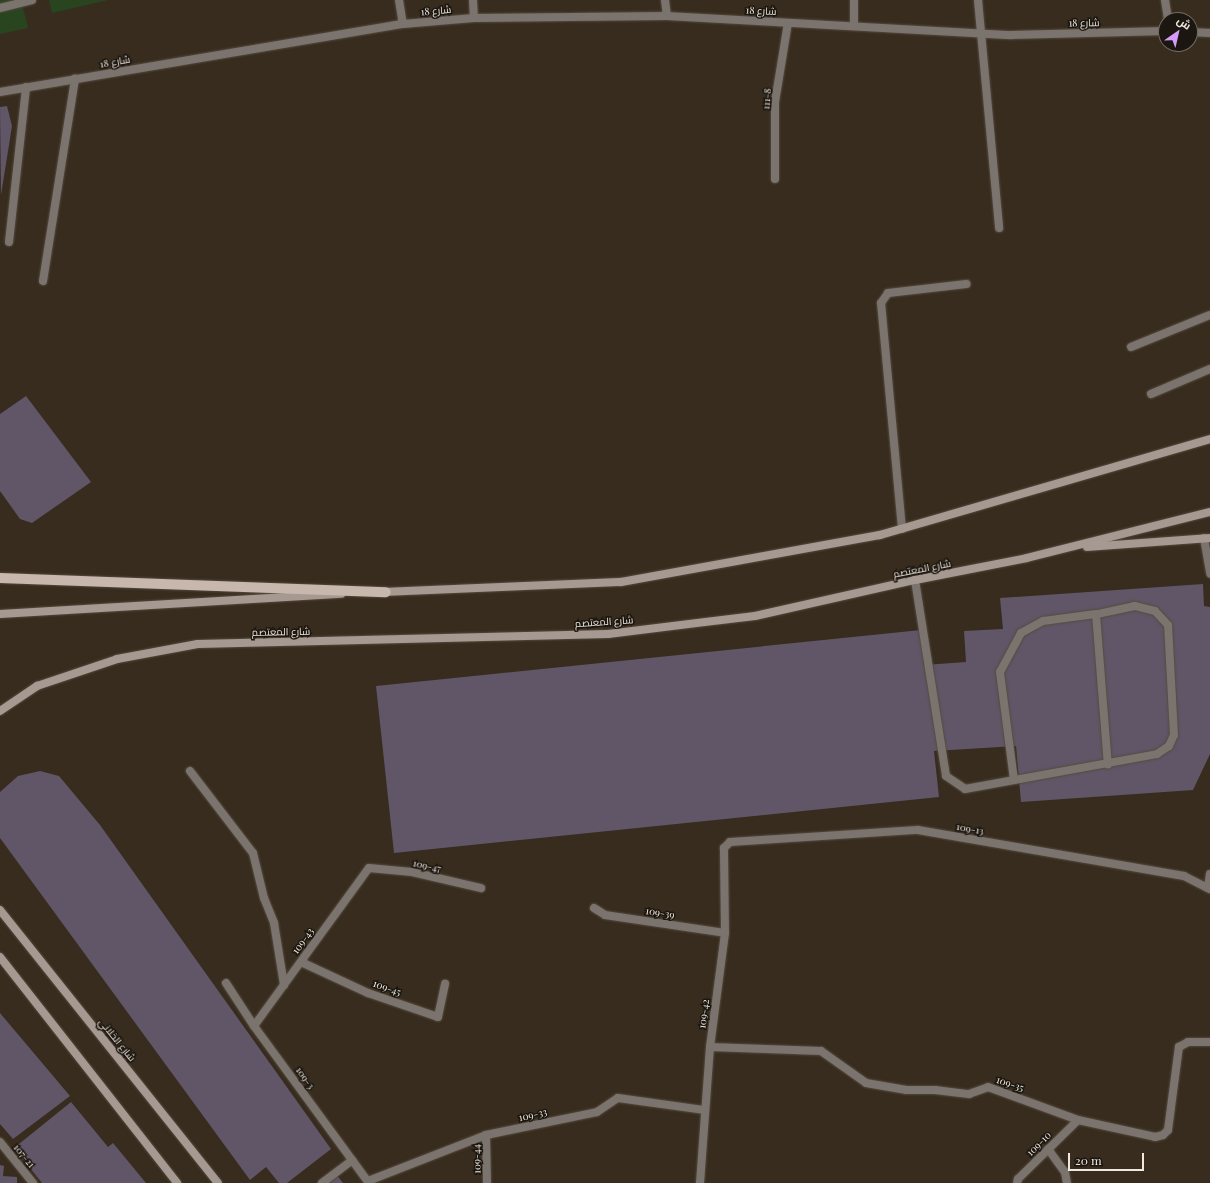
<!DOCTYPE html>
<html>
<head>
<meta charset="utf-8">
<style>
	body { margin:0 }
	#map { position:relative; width:1210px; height:1183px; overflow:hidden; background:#372c1e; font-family:"Playfair Display",Cairo,serif }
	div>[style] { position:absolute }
	.green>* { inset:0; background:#28451f }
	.building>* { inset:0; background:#605667 }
	.roads { filter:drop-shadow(0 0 1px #554a3d) drop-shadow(0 0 1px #554a3d) }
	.lane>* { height:8px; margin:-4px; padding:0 4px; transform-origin:4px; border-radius:4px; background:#7b736e }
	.street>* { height:8px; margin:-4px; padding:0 4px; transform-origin:4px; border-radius:4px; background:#7b736e }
	.secondary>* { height:8px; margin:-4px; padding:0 4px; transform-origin:4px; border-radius:4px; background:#a69991 }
	.primary>* { height:10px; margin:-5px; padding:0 5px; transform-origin:5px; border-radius:5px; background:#c8b7ac }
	span { translate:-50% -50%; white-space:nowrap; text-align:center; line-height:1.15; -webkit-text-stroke:3px #1b160f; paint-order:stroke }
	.street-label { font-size:10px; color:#f0e9e0 }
	.north { position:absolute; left:1158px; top:12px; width:40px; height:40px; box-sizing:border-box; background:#1b160f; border:1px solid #706a63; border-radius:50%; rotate:34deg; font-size:11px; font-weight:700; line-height:16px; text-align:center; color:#f0e9e0 }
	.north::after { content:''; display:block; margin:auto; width:14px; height:18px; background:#d69bfa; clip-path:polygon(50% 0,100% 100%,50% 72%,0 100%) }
	.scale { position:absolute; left:1068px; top:1153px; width:76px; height:18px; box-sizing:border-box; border:2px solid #f0e9e0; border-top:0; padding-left:5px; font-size:12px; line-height:14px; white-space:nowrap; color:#f0e9e0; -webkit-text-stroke:3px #1b160f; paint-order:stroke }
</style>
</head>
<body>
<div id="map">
	<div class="green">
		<i style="clip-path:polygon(0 0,21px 0,28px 28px,0 34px)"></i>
		<i style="clip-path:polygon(49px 0,108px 0,52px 13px)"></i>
	</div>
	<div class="building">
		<i style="clip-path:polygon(7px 106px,12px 126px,1px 195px,0 107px)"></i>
		<i style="clip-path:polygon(26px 396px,91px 482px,32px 523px,20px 519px,0 491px,0 414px)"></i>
		<i style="clip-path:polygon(1203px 584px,1204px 606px,1210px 607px,1210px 754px,1193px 790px,1021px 802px,1016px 746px,934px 751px,939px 797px,394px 853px,376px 686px,921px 630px,924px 665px,966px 662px,964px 631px,1003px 629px,1000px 598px)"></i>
		<i style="clip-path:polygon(40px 771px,59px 776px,100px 825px,331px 1149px,287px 1183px,279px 1183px,266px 1167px,250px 1180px,0 838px,0 792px,18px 776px)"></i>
		<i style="clip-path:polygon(0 1013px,70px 1096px,13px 1139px,0 1124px)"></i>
		<i style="clip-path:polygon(71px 1102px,108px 1147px,113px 1143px,146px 1183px,42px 1183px,14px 1148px)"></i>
		<i style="clip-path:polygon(0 1165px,4px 1166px,3px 1176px,17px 1177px,17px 1183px,0 1183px)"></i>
		<i style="clip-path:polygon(336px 1174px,343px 1183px,325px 1183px)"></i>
	</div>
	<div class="roads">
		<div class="lane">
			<i style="left:399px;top:0;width:24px;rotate:81deg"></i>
			<i style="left:473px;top:0;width:18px;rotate:87deg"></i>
			<i style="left:665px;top:0;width:16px;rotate:83deg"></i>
			<i style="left:854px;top:0;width:26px;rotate:90deg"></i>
			<i style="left:978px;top:0;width:229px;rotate:84.7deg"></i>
			<i style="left:1165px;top:0;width:20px;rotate:81deg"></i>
			<i style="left:0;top:8px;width:33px;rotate:-14deg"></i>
			<i style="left:775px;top:179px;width:77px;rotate:-90deg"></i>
			<i style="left:775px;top:102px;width:80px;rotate:-80.7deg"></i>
			<i style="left:9px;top:242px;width:156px;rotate:-83.7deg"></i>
			<i style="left:43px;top:281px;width:205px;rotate:-81deg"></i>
			<i style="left:1131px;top:347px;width:85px;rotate:-22.1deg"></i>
			<i style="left:1151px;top:394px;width:64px;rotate:-23deg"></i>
			<i style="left:902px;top:529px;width:227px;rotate:-95.3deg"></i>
			<i style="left:881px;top:303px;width:12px;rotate:-55deg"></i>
			<i style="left:888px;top:293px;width:79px;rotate:-6.6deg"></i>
			<i style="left:1204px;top:538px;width:36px;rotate:80deg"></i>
			<i style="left:915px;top:580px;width:198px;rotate:81deg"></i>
			<i style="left:946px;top:776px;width:23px;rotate:34deg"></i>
			<i style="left:965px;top:789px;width:195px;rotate:-10.3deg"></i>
			<i style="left:1157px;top:754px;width:14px;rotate:-34deg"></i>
			<i style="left:1169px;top:746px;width:12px;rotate:-66deg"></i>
			<i style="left:1174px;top:735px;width:110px;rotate:-93.1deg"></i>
			<i style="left:1168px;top:625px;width:19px;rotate:-133deg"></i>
			<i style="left:1155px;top:611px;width:21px;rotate:-166deg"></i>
			<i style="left:1135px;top:606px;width:40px;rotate:168deg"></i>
			<i style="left:190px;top:771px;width:103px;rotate:52.5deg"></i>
			<i style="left:253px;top:853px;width:46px;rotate:76.3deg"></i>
			<i style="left:264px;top:898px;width:27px;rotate:68deg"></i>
			<i style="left:274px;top:923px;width:63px;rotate:80.8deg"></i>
			<i style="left:1014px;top:780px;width:109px;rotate:-97.4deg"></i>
			<i style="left:1000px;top:672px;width:44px;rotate:-61.7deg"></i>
			<i style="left:1021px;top:633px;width:25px;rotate:-29deg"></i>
			<i style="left:1043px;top:621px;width:53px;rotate:-7.5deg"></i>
			<i style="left:1096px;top:614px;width:151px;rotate:85.5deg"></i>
			<i style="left:594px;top:908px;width:13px;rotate:32deg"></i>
			<i style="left:605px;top:915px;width:121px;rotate:8.5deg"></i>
			<i style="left:301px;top:962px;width:74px;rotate:24.8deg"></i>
			<i style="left:368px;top:993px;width:74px;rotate:18.9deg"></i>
			<i style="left:438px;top:1017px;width:34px;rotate:-78deg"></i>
			<i style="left:254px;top:1026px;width:195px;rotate:-54deg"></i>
			<i style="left:369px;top:868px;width:43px;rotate:5.3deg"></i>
			<i style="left:412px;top:872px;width:71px;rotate:13.1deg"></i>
			<i style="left:486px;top:1135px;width:48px;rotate:88.8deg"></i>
			<i style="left:0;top:1142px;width:53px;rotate:51.2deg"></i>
			<i style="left:1048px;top:1149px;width:29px;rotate:54deg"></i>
			<i style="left:1065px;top:1172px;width:11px;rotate:80deg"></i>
			<i style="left:368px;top:1181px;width:127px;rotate:-21.3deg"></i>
			<i style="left:486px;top:1135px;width:113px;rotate:-11.7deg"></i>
			<i style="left:597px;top:1112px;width:25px;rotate:-34deg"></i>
			<i style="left:618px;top:1098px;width:88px;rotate:7.9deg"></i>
		</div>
		<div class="street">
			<i style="left:1190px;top:32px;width:20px;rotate:3deg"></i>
			<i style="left:0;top:92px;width:409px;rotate:-9.6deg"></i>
			<i style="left:403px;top:24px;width:71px;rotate:-4.8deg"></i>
			<i style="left:474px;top:18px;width:193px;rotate:-0.6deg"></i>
			<i style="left:667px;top:16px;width:345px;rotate:3.2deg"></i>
			<i style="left:1011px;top:35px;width:155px;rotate:-1.5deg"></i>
			<i style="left:1208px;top:888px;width:14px;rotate:-82deg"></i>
			<i style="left:226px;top:983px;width:51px;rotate:56.9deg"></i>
			<i style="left:254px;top:1026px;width:195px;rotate:53.8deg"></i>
			<i style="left:710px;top:1047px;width:111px;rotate:2.1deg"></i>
			<i style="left:821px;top:1051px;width:55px;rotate:35.4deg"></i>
			<i style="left:866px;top:1083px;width:41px;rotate:9.9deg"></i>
			<i style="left:906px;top:1090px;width:29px"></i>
			<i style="left:935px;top:1090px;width:34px;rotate:7deg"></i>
			<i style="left:969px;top:1094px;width:20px;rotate:-20deg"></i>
			<i style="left:988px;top:1087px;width:96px;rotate:20.1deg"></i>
			<i style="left:1078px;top:1120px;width:79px;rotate:12.4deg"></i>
			<i style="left:1155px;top:1137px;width:8px;rotate:-14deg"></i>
			<i style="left:1163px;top:1135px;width:7px;rotate:-45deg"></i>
			<i style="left:1168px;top:1130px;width:84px;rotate:-82.5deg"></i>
			<i style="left:1179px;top:1047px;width:10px;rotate:-29deg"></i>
			<i style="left:1188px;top:1042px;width:22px"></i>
			<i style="left:322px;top:1183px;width:38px;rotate:-37deg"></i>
			<i style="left:700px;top:1183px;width:136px;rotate:-85.8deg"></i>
			<i style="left:710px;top:1047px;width:115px;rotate:-82.5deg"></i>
			<i style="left:725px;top:933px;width:85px;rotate:-90.7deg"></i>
			<i style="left:724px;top:848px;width:8px;rotate:-45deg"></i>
			<i style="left:730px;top:842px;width:188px;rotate:-3.7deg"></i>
			<i style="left:918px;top:830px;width:270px;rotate:9.8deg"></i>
			<i style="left:1184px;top:876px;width:29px;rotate:27deg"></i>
			<i style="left:1017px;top:1183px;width:4px;rotate:-76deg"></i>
			<i style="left:1018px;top:1179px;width:84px;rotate:-44.5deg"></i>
		</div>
		<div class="secondary">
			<i style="left:1087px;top:547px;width:123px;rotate:-4.2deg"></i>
			<i style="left:381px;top:592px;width:240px;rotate:-2.4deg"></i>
			<i style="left:621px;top:582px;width:263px;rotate:-10.3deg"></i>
			<i style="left:880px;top:535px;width:344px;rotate:-16.2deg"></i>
			<i style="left:0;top:614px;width:342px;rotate:-3.4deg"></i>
			<i style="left:0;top:711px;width:45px;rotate:-34deg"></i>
			<i style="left:37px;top:686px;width:84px;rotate:-18.6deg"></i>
			<i style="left:117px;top:659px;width:82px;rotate:-10.5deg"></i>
			<i style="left:198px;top:644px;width:410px;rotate:-1.4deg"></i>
			<i style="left:608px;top:634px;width:148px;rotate:-7deg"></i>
			<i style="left:755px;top:616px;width:164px;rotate:-12.7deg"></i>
			<i style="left:915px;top:580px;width:114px;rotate:-11.1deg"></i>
			<i style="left:1027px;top:558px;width:189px;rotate:-14.1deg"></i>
			<i style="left:0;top:910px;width:349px;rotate:51.4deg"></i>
			<i style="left:0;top:957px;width:287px;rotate:51.9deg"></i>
		</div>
		<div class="primary">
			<i style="left:0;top:578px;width:386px;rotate:2.1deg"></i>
		</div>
	</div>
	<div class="street-label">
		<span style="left:436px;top:11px;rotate:-5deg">شارع 18</span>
		<span style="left:761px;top:11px;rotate:3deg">شارع 18</span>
		<span style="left:1084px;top:23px;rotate:-1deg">شارع 18</span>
		<span style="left:115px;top:62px;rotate:-10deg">شارع 18</span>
		<span style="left:767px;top:99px;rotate:-85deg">111-8</span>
		<span style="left:922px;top:569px;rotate:-11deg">شارع المعتصم</span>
		<span style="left:604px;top:622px;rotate:-4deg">شارع المعتصم</span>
		<span style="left:281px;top:632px;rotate:-1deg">شارع المعتصم</span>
		<span style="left:970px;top:829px;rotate:10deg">109-13</span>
		<span style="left:427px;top:866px;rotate:12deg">109-47</span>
		<span style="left:660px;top:913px;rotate:9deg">109-39</span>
		<span style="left:303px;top:941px;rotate:-54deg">109-43</span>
		<span style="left:387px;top:988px;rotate:20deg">109-45</span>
		<span style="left:704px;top:1014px;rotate:-82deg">109-42</span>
		<span style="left:117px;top:1040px;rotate:51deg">شارع الخلاني</span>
		<span style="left:305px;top:1078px;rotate:54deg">109-3</span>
		<span style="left:1010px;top:1084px;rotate:19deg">109-35</span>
		<span style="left:533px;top:1115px;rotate:-12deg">109-33</span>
		<span style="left:1039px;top:1144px;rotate:-45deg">109-10</span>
		<span style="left:24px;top:1156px;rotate:51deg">107-21</span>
		<span style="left:477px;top:1159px;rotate:-91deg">109-44</span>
	</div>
	<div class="north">ش</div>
	<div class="scale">20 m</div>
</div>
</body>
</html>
